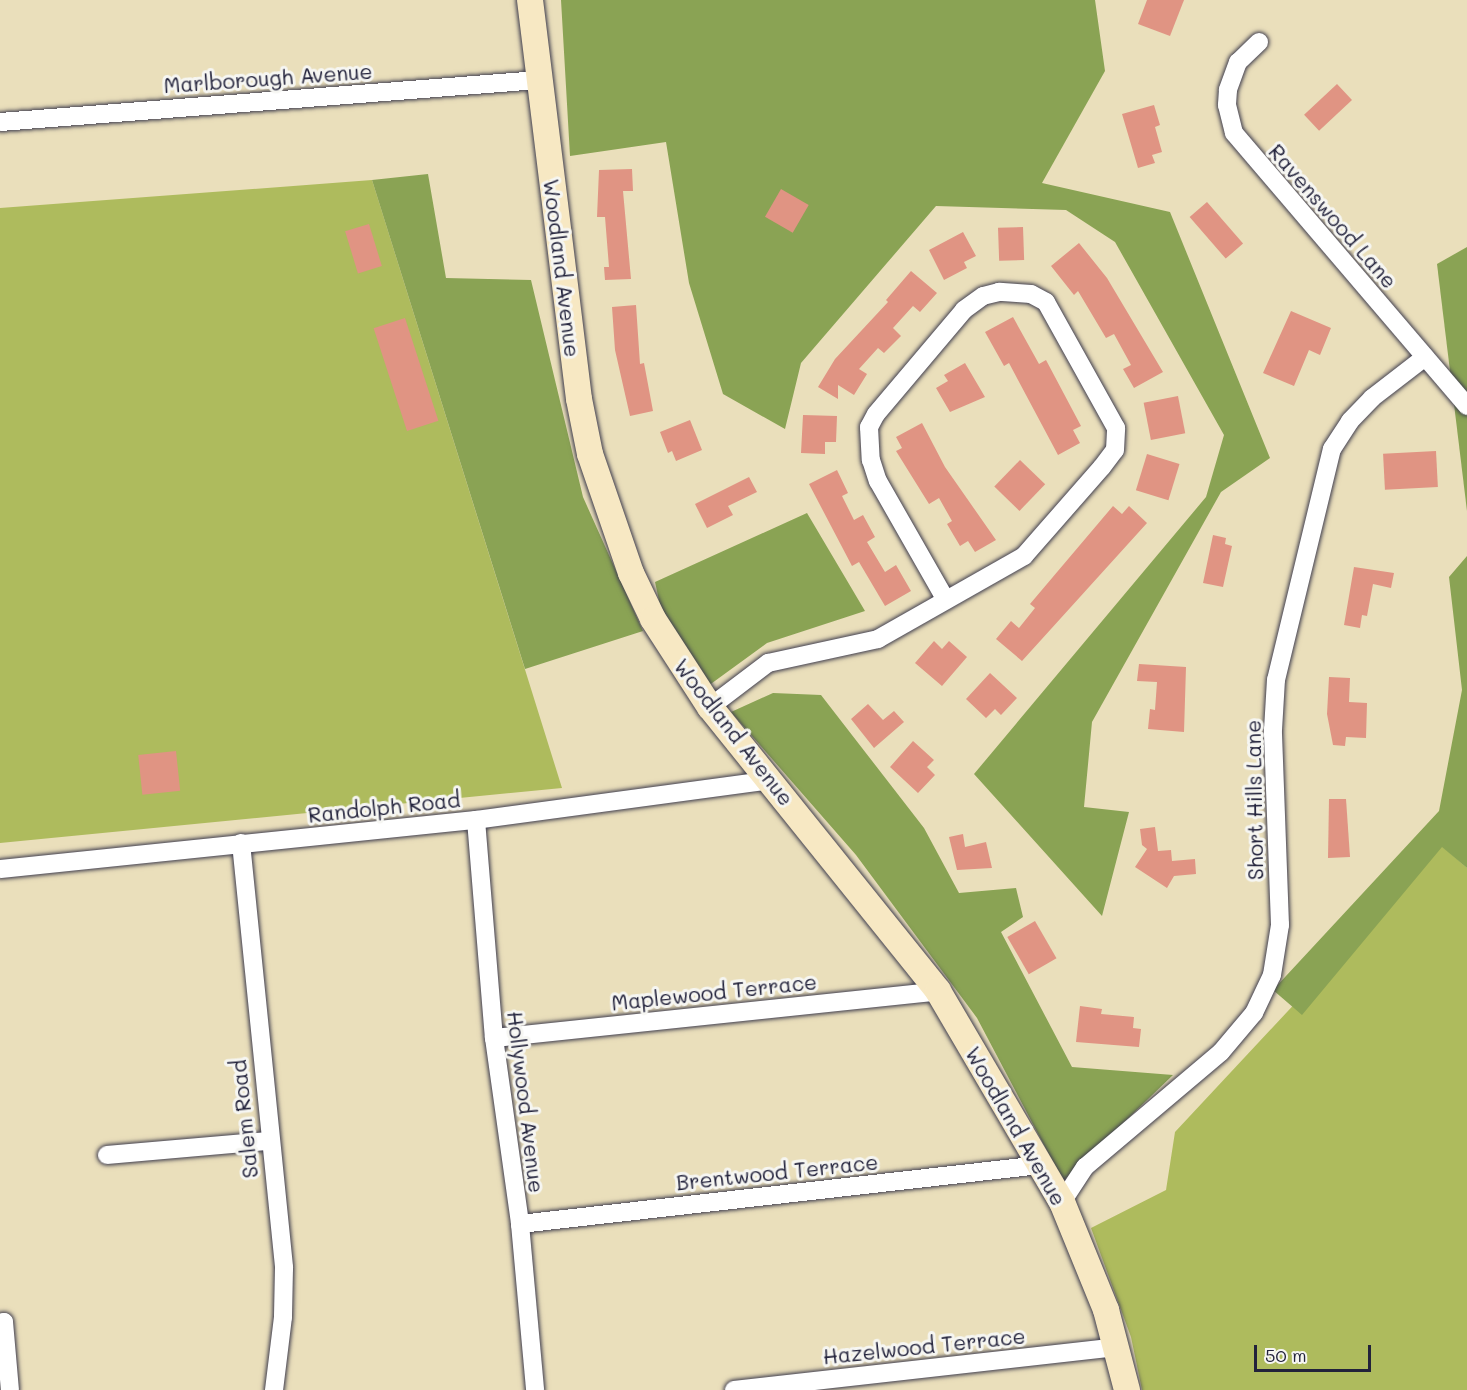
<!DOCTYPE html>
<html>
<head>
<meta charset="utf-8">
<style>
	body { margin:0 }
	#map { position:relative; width:1467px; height:1390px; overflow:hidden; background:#eadfbb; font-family:Mali,sans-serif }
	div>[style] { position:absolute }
	.green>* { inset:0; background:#aebb5d }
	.forest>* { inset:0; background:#8aa354 }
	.building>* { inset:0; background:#e09483; transform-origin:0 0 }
	.roads { filter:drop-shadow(0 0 2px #403e4e) drop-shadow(0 0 2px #403e4e) }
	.street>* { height:18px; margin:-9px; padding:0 9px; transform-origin:9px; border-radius:9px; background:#fff }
	.secondary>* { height:26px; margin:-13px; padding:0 13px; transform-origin:13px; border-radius:13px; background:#f7e8c3 }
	span { translate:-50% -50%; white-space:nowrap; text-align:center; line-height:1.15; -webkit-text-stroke:6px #f6f6f2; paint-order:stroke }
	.street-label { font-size:21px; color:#22223b }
	.scale { position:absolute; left:1254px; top:1345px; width:117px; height:27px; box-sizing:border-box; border:3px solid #22223b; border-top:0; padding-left:8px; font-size:18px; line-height:21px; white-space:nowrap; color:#22223b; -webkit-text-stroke:4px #f6f6f2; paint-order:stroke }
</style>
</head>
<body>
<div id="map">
	<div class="green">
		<i style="clip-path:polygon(372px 180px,562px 788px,0 843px,0 208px)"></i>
		<i style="clip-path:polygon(1442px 846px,1467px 868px,1467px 1390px,1142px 1390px,1131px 1337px,1091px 1228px,1166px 1190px,1175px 1132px)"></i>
	</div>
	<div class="forest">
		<i style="clip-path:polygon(561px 0,1095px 0,1105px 71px,1042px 183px,1170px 212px,1270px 458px,1221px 492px,1092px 722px,1084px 807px,1129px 812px,1102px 916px,974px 774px,1206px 497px,1224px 435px,1115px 242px,1066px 210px,936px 206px,801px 363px,785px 429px,723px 394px,689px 283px,666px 142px,570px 156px)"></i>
		<i style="clip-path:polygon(428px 174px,446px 278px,531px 280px,583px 497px,643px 631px,525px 669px,372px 180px)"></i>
		<i style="clip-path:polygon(1467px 247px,1467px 511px,1437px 264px)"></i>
		<i style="clip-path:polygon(807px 513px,865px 611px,767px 643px,708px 686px,662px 614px,655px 582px)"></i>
		<i style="clip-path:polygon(1467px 556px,1467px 868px,1442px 847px,1302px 1015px,1273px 990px,1439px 811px,1462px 690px,1449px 577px)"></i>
		<i style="clip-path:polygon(773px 693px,821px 695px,924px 828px,959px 893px,1016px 888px,1023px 917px,1001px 932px,1072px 1067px,1173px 1075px,1063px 1181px,977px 1018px,856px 855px,731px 712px)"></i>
	</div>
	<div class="building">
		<i style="clip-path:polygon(1147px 0,1184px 0,1170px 36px,1138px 24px)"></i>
		<i style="left:1337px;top:84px;width:22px;height:45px;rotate:47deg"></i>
		<i style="clip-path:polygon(1154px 105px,1160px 125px,1155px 127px,1162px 152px,1152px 155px,1155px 163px,1138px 168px,1122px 114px)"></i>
		<i style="clip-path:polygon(632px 169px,633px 191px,623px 191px,631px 279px,605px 280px,604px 267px,609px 267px,605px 217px,597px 217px,599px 170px)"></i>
		<i style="left:781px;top:189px;width:32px;height:32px;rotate:30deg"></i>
		<i style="left:1207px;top:202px;width:55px;height:23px;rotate:49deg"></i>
		<i style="left:369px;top:224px;width:44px;height:25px;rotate:73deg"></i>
		<i style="left:1023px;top:227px;width:33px;height:25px;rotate:88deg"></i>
		<i style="clip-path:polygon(963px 232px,976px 256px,964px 262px,967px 268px,944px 280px,929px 250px)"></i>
		<i style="clip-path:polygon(1079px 243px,1107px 278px,1163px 372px,1134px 388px,1123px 369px,1131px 365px,1114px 334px,1106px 338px,1078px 291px,1074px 295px,1051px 266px)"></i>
		<i style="clip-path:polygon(911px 271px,937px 293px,920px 312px,913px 306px,893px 328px,901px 336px,884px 353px,878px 348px,859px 369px,867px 374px,854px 395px,838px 385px,838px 399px,818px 387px,835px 359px,888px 302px,886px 300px)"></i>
		<i style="clip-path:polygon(636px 305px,640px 364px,644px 363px,653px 411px,630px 416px,615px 350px,612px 307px)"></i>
		<i style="clip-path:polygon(1291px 311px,1331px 328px,1320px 355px,1309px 350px,1294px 386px,1263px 373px)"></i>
		<i style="clip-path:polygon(1013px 317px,1039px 364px,1046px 360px,1081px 426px,1073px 430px,1080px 443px,1058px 455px,1009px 363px,1004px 366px,985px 332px)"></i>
		<i style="left:405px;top:318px;width:108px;height:33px;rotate:72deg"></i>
		<i style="clip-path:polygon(965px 363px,985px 397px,950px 412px,936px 388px,948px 381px,944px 375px)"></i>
		<i style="left:1178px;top:396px;width:38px;height:35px;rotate:79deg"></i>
		<i style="clip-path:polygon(803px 415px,837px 416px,836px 442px,825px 442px,825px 454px,801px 453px)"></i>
		<i style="clip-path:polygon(690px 420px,702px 450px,676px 461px,672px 451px,668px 453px,660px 432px)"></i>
		<i style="clip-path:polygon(922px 423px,945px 467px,996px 540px,975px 552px,968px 541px,960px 546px,947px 524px,952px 521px,939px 498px,929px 504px,896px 451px,902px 448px,896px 437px)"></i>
		<i style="left:1436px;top:451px;width:36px;height:53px;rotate:87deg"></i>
		<i style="left:1147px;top:454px;width:34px;height:38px;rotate:17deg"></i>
		<i style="left:1020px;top:460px;width:35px;height:37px;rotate:44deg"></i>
		<i style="clip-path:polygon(837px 470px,848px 493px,842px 496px,854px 520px,863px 515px,875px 537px,867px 542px,885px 572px,896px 565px,911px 591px,885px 606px,859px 562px,852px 566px,809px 484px)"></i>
		<i style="clip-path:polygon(749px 477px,757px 492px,728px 506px,733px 515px,707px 528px,695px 504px)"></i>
		<i style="clip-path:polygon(1113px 506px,1122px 514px,1129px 506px,1147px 523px,1022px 661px,996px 639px,1011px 621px,1019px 628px,1035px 608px,1030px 604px)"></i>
		<i style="clip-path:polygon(1213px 535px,1226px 538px,1225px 544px,1232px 546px,1223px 587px,1203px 583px)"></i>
		<i style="clip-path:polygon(1354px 567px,1394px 573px,1391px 588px,1373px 584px,1367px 616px,1362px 615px,1360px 628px,1344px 625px)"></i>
		<i style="clip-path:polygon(934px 641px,942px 649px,949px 641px,967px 657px,942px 686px,915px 663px)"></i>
		<i style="clip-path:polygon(1139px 664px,1186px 667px,1184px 732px,1148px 729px,1150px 709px,1155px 710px,1157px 682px,1137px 681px)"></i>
		<i style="clip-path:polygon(990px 673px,1017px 698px,1001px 715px,995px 709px,986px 718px,966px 699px)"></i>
		<i style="clip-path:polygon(1329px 677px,1350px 678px,1349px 702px,1367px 703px,1366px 738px,1346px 737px,1345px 746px,1333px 745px,1327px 714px)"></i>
		<i style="clip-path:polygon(868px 704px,883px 720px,894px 711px,904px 722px,874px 748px,851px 719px)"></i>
		<i style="clip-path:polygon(913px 741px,934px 760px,927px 767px,935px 775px,918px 793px,890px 767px)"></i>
		<i style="left:176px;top:751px;width:40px;height:38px;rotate:84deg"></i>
		<i style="clip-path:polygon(1329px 799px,1346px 799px,1350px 857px,1328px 858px)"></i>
		<i style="clip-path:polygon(1155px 827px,1158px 851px,1171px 850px,1172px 861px,1195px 859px,1196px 874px,1174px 876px,1167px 888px,1135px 867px,1147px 849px,1142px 845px,1140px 829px)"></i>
		<i style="clip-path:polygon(963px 834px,965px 847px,986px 842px,992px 868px,957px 870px,949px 837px)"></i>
		<i style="left:1035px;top:921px;width:43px;height:32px;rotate:60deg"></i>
		<i style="clip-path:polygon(1080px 1006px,1102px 1009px,1101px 1014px,1134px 1017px,1133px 1028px,1141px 1029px,1139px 1047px,1076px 1042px)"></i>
	</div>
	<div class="roads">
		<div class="street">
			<i style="left:1259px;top:42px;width:29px;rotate:136deg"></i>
			<i style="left:1238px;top:62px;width:30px;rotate:110deg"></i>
			<i style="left:1228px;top:90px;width:15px;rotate:94deg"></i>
			<i style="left:1227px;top:105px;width:29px;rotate:76deg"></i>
			<i style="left:1234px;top:133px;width:359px;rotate:49.5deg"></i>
			<i style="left:0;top:122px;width:541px;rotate:-4.46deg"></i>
			<i style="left:710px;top:707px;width:73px;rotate:-37.2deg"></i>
			<i style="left:768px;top:663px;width:113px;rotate:-12.3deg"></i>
			<i style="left:878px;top:639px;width:168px;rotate:-29.6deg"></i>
			<i style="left:1024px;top:556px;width:118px;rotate:-48.8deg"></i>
			<i style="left:1102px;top:467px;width:21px;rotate:-53deg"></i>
			<i style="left:1115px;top:450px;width:22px;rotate:-87deg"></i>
			<i style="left:1116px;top:428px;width:144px;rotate:-119.1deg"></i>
			<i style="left:1046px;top:302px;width:17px;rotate:-152deg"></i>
			<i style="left:1031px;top:294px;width:32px;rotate:-176deg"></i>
			<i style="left:999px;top:292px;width:16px;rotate:166deg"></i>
			<i style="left:983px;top:296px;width:24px;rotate:144deg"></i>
			<i style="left:964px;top:310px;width:136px;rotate:130.2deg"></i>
			<i style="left:876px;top:414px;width:15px;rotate:118deg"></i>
			<i style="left:869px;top:427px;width:33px;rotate:87deg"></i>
			<i style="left:871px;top:460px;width:22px;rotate:72deg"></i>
			<i style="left:878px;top:481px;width:137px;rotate:60.3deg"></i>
			<i style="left:476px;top:820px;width:219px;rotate:85.3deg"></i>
			<i style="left:494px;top:1038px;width:188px;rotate:82deg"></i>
			<i style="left:520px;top:1224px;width:167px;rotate:84.8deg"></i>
			<i style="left:241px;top:843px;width:427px;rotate:84.2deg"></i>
			<i style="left:284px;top:1268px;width:49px;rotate:91.2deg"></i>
			<i style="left:283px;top:1317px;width:74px;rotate:97deg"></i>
			<i style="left:0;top:869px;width:479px;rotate:-5.9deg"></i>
			<i style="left:476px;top:820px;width:298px;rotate:-7.7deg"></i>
			<i style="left:494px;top:1038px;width:446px;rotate:-6deg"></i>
			<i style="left:107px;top:1155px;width:162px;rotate:-5deg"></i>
			<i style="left:1062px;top:1202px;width:42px;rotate:-56.7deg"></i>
			<i style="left:1085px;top:1167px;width:178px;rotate:-40.2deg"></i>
			<i style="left:1221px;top:1052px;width:51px;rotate:-49.8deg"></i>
			<i style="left:1254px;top:1013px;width:42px;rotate:-64.7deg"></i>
			<i style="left:1272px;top:975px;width:51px;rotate:-80.9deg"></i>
			<i style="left:1280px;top:925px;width:195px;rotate:-92.1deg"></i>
			<i style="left:1273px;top:730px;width:50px;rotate:-86.6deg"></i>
			<i style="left:1276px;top:680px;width:238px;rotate:-76.4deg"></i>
			<i style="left:1332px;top:449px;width:33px;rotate:-57deg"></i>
			<i style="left:1350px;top:421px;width:32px;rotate:-46deg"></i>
			<i style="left:1372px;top:398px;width:67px;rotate:-37.7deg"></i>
			<i style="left:520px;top:1224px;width:523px;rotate:-6.47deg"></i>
			<i style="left:0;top:1323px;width:4px;rotate:-14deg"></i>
			<i style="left:4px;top:1322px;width:68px;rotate:85deg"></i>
			<i style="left:734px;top:1390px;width:387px;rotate:-6.4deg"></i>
		</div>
		<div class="secondary">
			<i style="left:530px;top:0;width:402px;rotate:83deg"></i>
			<i style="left:579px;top:399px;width:56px;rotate:78.7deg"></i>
			<i style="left:590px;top:454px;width:126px;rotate:71deg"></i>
			<i style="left:631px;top:573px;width:51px;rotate:64.4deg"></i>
			<i style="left:653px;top:619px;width:105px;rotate:57.1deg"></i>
			<i style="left:710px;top:707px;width:364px;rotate:51.2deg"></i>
			<i style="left:938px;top:991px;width:245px;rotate:59.6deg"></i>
			<i style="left:1062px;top:1202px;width:117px;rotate:67.8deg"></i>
			<i style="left:1106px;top:1310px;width:83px;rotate:75.3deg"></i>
		</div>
	</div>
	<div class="street-label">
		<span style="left:268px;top:78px;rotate:-4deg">Marlborough Avenue</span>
		<span style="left:1333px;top:216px;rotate:49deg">Ravenswood Lane</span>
		<span style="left:562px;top:268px;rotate:83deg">Woodland Avenue</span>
		<span style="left:734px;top:732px;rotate:52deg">Woodland Avenue</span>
		<span style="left:1254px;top:800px;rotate:-91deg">Short Hills Lane</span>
		<span style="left:384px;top:807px;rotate:-6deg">Randolph Road</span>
		<span style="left:714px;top:992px;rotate:-6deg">Maplewood Terrace</span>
		<span style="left:526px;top:1102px;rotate:83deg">Hollywood Avenue</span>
		<span style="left:244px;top:1119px;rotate:-96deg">Salem Road</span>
		<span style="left:1016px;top:1126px;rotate:60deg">Woodland Avenue</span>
		<span style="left:777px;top:1172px;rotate:-6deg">Brentwood Terrace</span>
		<span style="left:924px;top:1346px;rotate:-6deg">Hazelwood Terrace</span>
	</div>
	<div class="scale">50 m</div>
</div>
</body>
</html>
